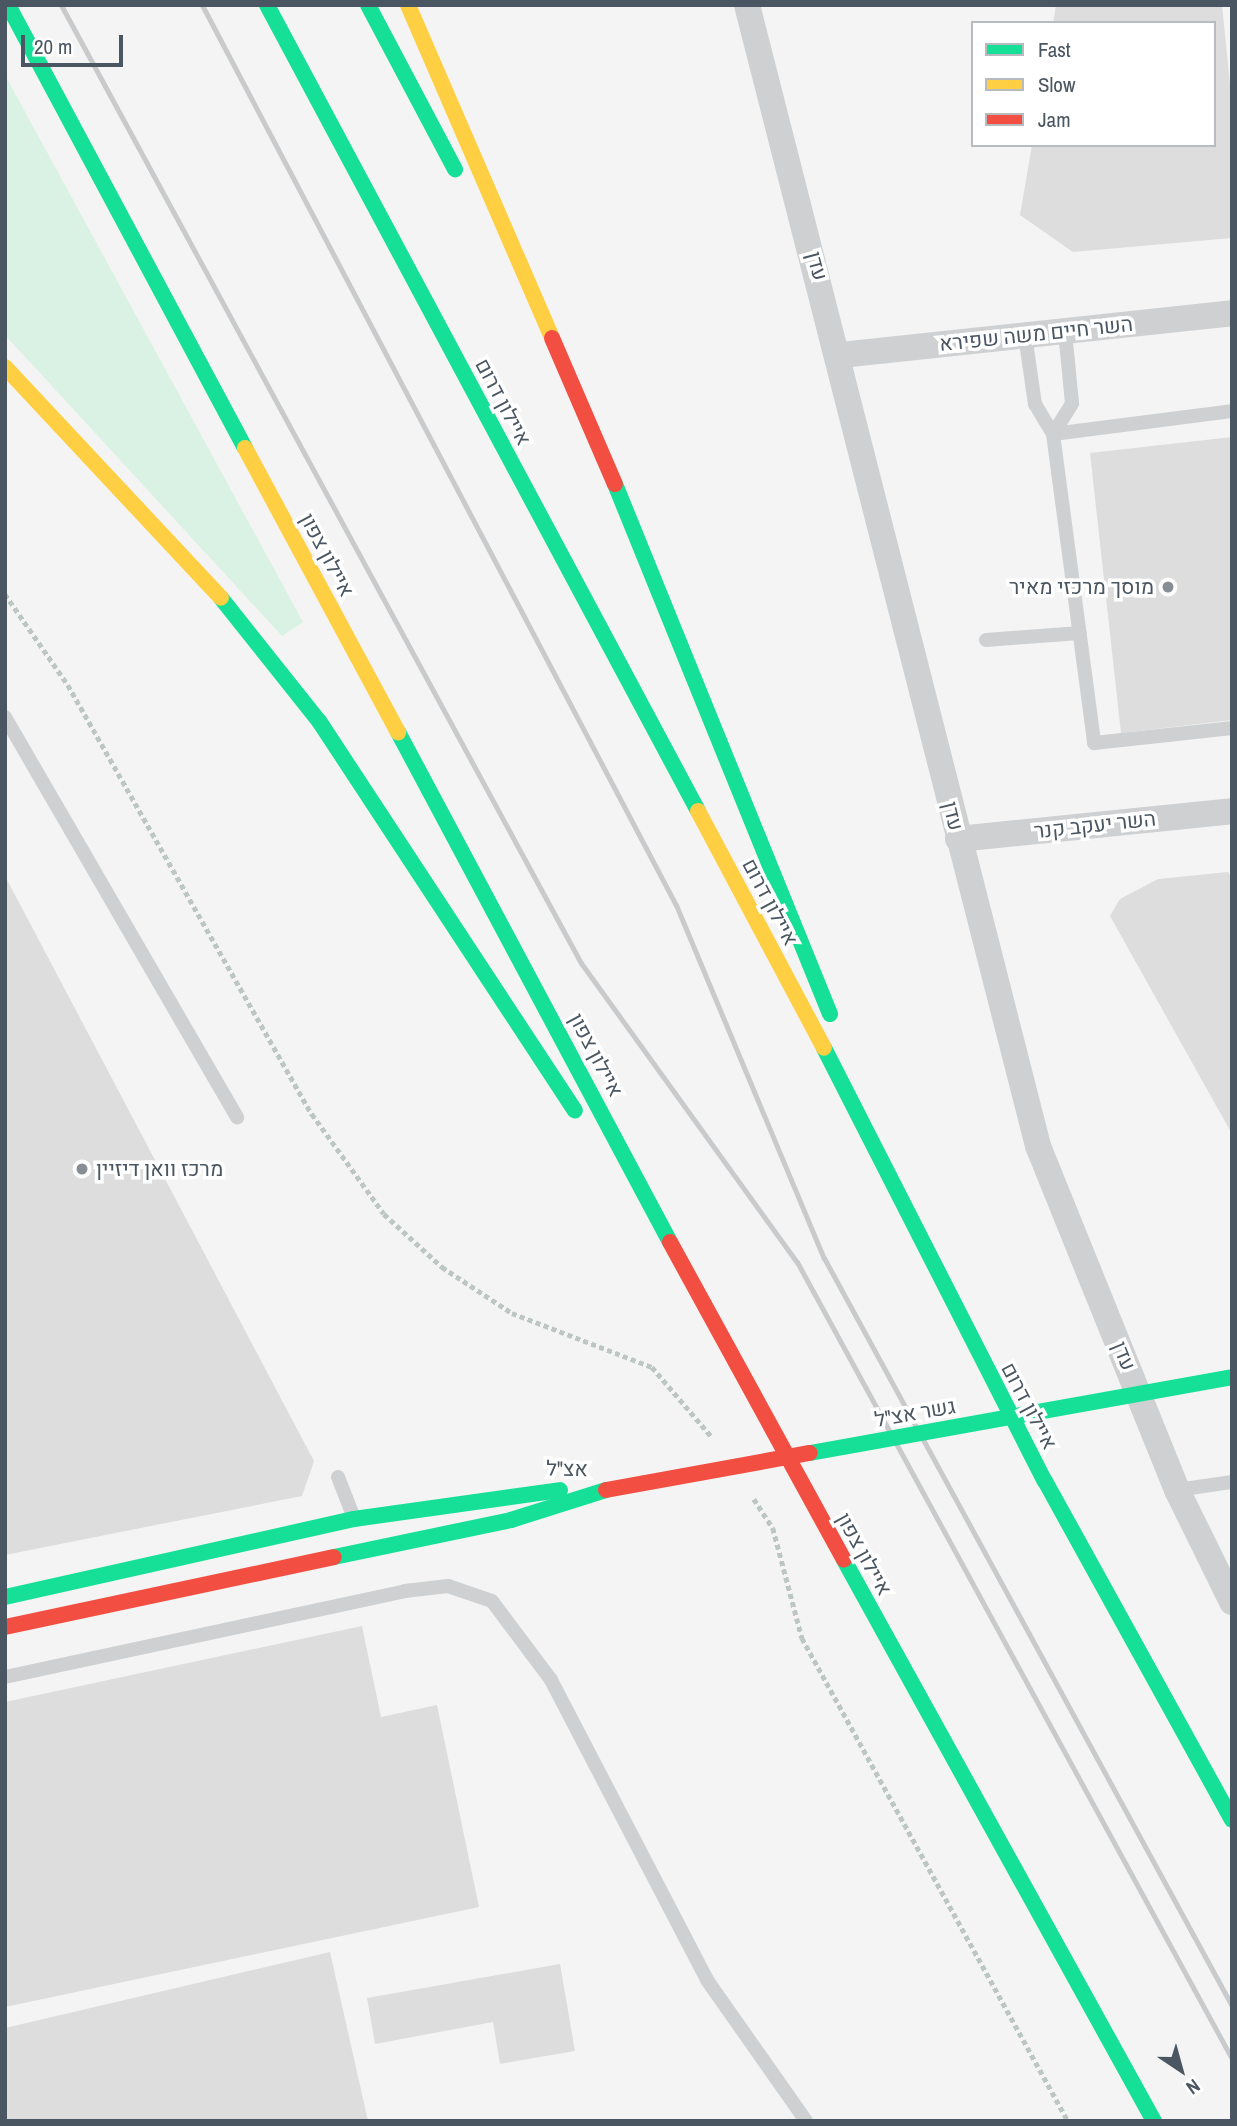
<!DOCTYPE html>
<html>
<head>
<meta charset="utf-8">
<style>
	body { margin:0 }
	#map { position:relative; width:1237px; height:2126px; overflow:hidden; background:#f4f4f4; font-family:"Archivo Narrow",Heebo,sans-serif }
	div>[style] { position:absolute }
	.green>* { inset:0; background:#d9f2e3 }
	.building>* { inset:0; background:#ddddde }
	.path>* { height:4.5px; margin-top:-2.25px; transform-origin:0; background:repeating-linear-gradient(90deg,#bcc7c4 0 5px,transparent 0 8.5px) }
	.lane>* { height:14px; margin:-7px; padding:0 7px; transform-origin:7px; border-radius:7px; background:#ced0d2 }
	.street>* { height:26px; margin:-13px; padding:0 13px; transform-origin:13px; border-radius:13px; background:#ced0d2 }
	.fast>* { height:16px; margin:-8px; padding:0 8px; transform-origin:8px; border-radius:8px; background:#16e098 }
	.slow>* { height:16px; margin:-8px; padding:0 8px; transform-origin:8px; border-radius:8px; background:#ffcf43 }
	.jam>* { height:16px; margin:-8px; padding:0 8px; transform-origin:8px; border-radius:8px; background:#f24e42 }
	.rail>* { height:5px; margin:-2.5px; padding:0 2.5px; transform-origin:2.5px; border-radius:2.5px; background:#c9cacc }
	.fast-bridge>* { height:16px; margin:-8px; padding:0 8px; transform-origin:8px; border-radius:8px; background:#16e098 }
	.jam-bridge>* { height:16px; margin:-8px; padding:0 8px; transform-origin:8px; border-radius:8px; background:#f24e42 }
	.dots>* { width:19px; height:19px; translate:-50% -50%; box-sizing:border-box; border:4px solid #fff; border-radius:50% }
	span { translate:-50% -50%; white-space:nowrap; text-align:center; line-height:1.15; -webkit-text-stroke:7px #fff; paint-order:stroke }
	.street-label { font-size:21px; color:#4a5661 }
	.poi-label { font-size:21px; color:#4a5661 }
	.right { translate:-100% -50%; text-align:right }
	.left { translate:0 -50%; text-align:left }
	.frame { position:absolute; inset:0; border:7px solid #4a5661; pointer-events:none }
	.legend { position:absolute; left:971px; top:21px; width:245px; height:126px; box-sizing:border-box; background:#fff; border:2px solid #b7bbc0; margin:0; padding:9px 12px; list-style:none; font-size:21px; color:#4a5661 }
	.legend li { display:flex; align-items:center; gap:14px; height:35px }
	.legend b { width:35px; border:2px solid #b7bbc0 }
	.north { position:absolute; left:1146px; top:2035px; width:70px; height:70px; -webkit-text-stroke:5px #fff; paint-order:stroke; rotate:144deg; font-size:19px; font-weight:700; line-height:28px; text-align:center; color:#4a5661 }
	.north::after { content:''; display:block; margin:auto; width:24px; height:32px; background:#4a5661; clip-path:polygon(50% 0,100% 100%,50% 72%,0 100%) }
	.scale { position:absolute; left:21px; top:35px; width:102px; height:32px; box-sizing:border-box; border:4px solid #4a5661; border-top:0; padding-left:9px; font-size:21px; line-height:24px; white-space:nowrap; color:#4a5661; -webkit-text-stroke:5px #fff; paint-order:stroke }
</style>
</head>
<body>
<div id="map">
	<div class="green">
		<i style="clip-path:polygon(5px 75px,303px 622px,282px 636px,5px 335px)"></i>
	</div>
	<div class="building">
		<i style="clip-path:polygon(1056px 5px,1222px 5px,1232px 104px,1232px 238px,1073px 252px,1020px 215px,1032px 145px,1214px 145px,1214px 23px,1053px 23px)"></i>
		<i style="clip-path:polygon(1232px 437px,1232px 720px,1121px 733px,1090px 453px)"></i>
		<i style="clip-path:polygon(1228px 872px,1232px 879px,1232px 1134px,1110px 916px,1120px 899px,1158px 879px)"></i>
		<i style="clip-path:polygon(5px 876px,314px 1461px,302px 1496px,5px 1555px)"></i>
		<i style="clip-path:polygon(362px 1626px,381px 1717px,437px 1705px,479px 1907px,5px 2007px,5px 1702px)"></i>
		<i style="clip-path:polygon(330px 1952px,368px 2121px,5px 2121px,5px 2028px)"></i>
		<i style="clip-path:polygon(560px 1964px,575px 2051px,500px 2064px,493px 2022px,375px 2044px,367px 1998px)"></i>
	</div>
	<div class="path">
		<i style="left:5px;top:594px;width:111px;rotate:55.3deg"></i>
		<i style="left:68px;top:685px;width:494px;rotate:60.4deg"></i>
		<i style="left:312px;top:1114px;width:123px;rotate:54.2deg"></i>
		<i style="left:384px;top:1214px;width:79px;rotate:42.4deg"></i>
		<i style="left:442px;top:1267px;width:84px;rotate:33.3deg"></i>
		<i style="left:512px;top:1313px;width:150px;rotate:21.1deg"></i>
		<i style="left:652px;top:1367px;width:92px;rotate:49.4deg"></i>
		<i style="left:754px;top:1499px;width:35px;rotate:57deg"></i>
		<i style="left:773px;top:1528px;width:114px;rotate:75.2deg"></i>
		<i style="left:802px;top:1638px;width:551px;rotate:61.16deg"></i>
	</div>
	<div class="lane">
		<i style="left:1025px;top:335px;width:70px;rotate:81.8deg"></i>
		<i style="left:1035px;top:404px;width:35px;rotate:59deg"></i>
		<i style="left:1053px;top:434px;width:312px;rotate:82.4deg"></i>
		<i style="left:1094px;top:743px;width:139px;rotate:-6.2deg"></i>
		<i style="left:1053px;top:434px;width:180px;rotate:-7.3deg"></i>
		<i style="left:1053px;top:434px;width:36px;rotate:-58deg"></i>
		<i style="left:1072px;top:403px;width:72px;rotate:-95.6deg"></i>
		<i style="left:986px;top:640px;width:94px;rotate:-4.3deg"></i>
		<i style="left:5px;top:717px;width:463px;rotate:59.9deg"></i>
		<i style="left:338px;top:1477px;width:44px;rotate:68.7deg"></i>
		<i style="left:1177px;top:1490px;width:56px;rotate:-8.3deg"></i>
		<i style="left:5px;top:1677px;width:409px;rotate:-12.1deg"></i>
		<i style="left:405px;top:1591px;width:43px;rotate:-6.6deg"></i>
		<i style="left:448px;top:1586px;width:46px;rotate:18.8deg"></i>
		<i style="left:492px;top:1601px;width:99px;rotate:53.2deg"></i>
		<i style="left:551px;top:1680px;width:338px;rotate:62.5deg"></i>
		<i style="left:707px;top:1980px;width:172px;rotate:54.9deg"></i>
	</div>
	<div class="street">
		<i style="left:747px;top:5px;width:1178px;rotate:75.69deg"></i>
		<i style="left:1038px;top:1146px;width:371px;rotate:68deg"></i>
		<i style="left:1177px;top:1490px;width:125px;rotate:63.8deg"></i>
		<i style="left:841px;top:355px;width:393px;rotate:-6.1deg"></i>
		<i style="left:958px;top:839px;width:275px;rotate:-5.8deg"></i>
	</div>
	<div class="fast">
		<i style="left:8px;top:5px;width:502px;rotate:61.85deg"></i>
		<i style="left:267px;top:5px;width:914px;rotate:61.86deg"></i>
		<i style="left:368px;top:5px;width:186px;rotate:62.1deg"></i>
		<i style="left:615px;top:484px;width:572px;rotate:67.92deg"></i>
		<i style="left:221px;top:598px;width:157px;rotate:51.5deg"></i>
		<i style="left:319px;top:721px;width:466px;rotate:56.7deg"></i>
		<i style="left:398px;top:732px;width:578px;rotate:61.93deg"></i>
		<i style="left:824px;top:1048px;width:486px;rotate:63deg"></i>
		<i style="left:1045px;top:1481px;width:387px;rotate:61.1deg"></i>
		<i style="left:334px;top:1557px;width:181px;rotate:-11.8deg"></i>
		<i style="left:511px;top:1520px;width:100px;rotate:-17.5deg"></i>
		<i style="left:844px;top:1560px;width:641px;rotate:61.08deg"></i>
		<i style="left:5px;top:1597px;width:358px;rotate:-12.6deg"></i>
		<i style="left:354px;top:1519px;width:208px;rotate:-8deg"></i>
	</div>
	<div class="slow">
		<i style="left:408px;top:5px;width:363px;rotate:66.6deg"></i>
		<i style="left:5px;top:367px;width:316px;rotate:46.9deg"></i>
		<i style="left:245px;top:448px;width:323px;rotate:61.7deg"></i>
		<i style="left:698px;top:811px;width:268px;rotate:62deg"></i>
	</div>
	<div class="jam">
		<i style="left:552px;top:338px;width:159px;rotate:66.7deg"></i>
		<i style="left:670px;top:1242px;width:362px;rotate:61.3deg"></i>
		<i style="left:5px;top:1627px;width:336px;rotate:-12deg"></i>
	</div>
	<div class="rail">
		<i style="left:61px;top:5px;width:1090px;rotate:61.51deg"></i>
		<i style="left:581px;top:963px;width:369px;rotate:54.2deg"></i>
		<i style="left:797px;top:1262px;width:908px;rotate:61.37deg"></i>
		<i style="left:202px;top:5px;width:1017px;rotate:62.23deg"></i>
		<i style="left:676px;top:905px;width:383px;rotate:67.3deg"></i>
		<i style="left:824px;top:1258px;width:852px;rotate:61.39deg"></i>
	</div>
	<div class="fast-bridge">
		<i style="left:810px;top:1453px;width:429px;rotate:-10.2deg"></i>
	</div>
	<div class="jam-bridge">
		<i style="left:606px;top:1490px;width:207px;rotate:-10.3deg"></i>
	</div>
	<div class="dots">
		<i style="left:1168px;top:587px;background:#868d94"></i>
		<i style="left:82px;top:1169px;background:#868d94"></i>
	</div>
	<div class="street-label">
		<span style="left:817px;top:266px;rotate:75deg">עדן</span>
		<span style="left:1036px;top:334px;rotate:-6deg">השר חיים משה שפירא</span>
		<span style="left:503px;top:402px;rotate:62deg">איילון דרום</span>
		<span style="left:327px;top:555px;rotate:62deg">איילון צפון</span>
		<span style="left:953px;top:816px;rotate:76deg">עדן</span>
		<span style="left:1095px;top:825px;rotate:-6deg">השר יעקב קנר</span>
		<span style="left:770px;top:902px;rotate:62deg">איילון דרום</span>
		<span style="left:596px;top:1055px;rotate:62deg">איילון צפון</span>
		<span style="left:1124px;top:1356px;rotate:68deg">עדן</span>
		<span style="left:1029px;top:1406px;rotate:62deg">איילון דרום</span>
		<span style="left:915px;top:1413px;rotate:-10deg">גשר אצ"ל</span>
		<span style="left:567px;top:1469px;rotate:1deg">אצ"ל</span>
		<span style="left:864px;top:1554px;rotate:61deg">איילון צפון</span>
	</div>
	<div class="poi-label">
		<span class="right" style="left:1154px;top:587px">מוסך מרכזי מאיר</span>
		<span class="left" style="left:96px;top:1169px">מרכז וואן דיזיין</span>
	</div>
	<div class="frame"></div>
	<ul class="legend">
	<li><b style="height:9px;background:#16e098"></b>Fast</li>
	<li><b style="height:9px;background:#ffcf43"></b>Slow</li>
	<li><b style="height:9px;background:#f24e42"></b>Jam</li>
	</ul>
	<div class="north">N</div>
	<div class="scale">20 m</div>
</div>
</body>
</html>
